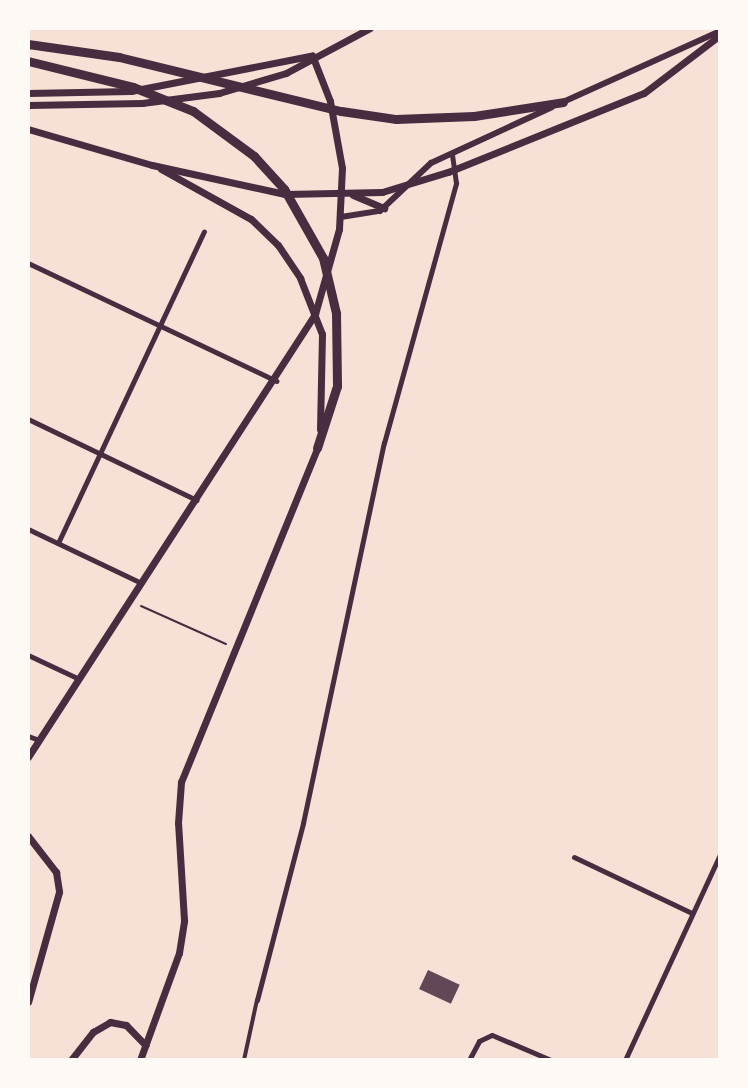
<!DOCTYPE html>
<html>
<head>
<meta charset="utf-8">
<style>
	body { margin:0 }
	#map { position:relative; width:748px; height:1088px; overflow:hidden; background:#f7e1d7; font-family:Montserrat,sans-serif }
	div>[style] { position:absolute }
	.building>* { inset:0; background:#644757; transform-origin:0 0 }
	.path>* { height:2px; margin:-1px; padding:0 1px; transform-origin:1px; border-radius:1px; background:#4a2c40 }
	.pedestrian>* { height:4px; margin:-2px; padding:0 2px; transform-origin:2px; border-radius:2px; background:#4a2c40 }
	.minor>* { height:5px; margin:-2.5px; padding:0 2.5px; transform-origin:2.5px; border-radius:2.5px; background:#4a2c40 }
	.tertiary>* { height:6px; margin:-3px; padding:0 3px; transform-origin:3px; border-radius:3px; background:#4a2c40 }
	.secondary>* { height:7px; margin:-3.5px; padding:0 3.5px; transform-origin:3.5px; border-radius:3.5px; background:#4a2c40 }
	.primary>* { height:7px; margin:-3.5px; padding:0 3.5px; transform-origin:3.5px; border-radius:3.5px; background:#4a2c40 }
	.motorway>* { height:9px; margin:-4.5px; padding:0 4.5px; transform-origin:4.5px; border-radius:4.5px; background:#4a2c40 }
	span { translate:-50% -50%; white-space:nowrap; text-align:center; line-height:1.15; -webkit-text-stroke:8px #fffaf5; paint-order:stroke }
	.frame { position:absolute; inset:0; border:30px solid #fffaf5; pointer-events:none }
</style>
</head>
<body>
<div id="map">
	<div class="building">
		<i style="left:428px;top:970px;width:35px;height:21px;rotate:25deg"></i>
	</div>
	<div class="path">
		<i style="left:141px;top:606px;width:93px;rotate:24.1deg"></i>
	</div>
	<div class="pedestrian">
		<i style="left:244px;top:1060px;width:61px;rotate:-77.8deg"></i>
	</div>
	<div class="minor">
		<i style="left:28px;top:263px;width:275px;rotate:25.4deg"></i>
		<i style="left:28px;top:419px;width:187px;rotate:25.7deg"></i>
		<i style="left:28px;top:529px;width:125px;rotate:25.5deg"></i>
		<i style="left:58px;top:543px;width:344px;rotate:-64.9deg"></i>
		<i style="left:28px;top:655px;width:56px;rotate:25.2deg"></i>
		<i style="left:28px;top:736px;width:12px;rotate:20deg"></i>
		<i style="left:574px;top:857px;width:131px;rotate:25.4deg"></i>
		<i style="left:257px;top:1000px;width:183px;rotate:-75.4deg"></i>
		<i style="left:303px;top:823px;width:389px;rotate:-78deg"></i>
		<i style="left:384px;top:443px;width:270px;rotate:-74.5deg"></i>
		<i style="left:456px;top:183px;width:30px;rotate:-98deg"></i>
		<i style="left:469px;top:1060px;width:21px;rotate:-62deg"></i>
		<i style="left:479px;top:1041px;width:14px;rotate:-25deg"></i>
		<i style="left:492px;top:1035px;width:64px;rotate:23deg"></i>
		<i style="left:625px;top:1060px;width:227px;rotate:-65.2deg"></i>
	</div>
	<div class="tertiary">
		<i style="left:563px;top:102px;width:172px;rotate:-24.3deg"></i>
		<i style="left:341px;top:217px;width:39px;rotate:-9deg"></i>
		<i style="left:380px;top:211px;width:70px;rotate:-43.3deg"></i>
		<i style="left:431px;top:163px;width:133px;rotate:-24.8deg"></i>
	</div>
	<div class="secondary">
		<i style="left:71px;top:1060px;width:36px;rotate:-52deg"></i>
		<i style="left:93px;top:1032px;width:20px;rotate:-30deg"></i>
		<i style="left:110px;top:1022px;width:16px;rotate:11deg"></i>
		<i style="left:126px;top:1025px;width:28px;rotate:46deg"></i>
		<i style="left:140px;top:1060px;width:114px;rotate:-70deg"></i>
		<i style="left:179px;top:953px;width:33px;rotate:-81deg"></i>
		<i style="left:184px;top:920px;width:97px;rotate:-93.5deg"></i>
		<i style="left:178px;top:823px;width:41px;rotate:-85.8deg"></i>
		<i style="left:181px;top:782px;width:361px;rotate:-67.8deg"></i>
	</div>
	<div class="primary">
		<i style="left:28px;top:93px;width:103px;rotate:-1.1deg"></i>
		<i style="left:131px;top:91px;width:182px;rotate:-11.1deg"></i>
		<i style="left:28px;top:105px;width:114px;rotate:-1deg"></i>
		<i style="left:142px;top:103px;width:78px;rotate:-7.4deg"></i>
		<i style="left:219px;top:93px;width:70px;rotate:-16.6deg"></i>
		<i style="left:286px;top:73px;width:95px;rotate:-28.2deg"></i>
		<i style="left:28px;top:129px;width:129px;rotate:16.2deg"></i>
		<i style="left:152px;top:165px;width:136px;rotate:12.3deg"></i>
		<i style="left:285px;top:194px;width:97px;rotate:-1.2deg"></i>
		<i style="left:382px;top:192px;width:69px;rotate:-16.9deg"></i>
		<i style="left:448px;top:172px;width:211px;rotate:-22deg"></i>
		<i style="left:644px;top:93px;width:96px;rotate:-37.3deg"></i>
		<i style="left:161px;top:169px;width:103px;rotate:29.1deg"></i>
		<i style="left:251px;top:219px;width:37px;rotate:44deg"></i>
		<i style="left:278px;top:245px;width:40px;rotate:56deg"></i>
		<i style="left:300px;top:278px;width:60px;rotate:68.6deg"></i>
		<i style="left:322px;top:334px;width:95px;rotate:91.2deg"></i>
		<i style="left:353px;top:195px;width:34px;rotate:23deg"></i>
		<i style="left:28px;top:757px;width:528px;rotate:-57.06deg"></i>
		<i style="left:315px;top:314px;width:88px;rotate:-74.2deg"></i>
		<i style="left:339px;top:229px;width:61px;rotate:-87.2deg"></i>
		<i style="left:342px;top:168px;width:68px;rotate:-100.2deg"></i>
		<i style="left:330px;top:101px;width:49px;rotate:-111.4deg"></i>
		<i style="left:28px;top:836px;width:46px;rotate:52.1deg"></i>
		<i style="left:56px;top:872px;width:20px;rotate:81deg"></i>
		<i style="left:59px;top:892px;width:114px;rotate:105.7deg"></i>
	</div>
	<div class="motorway">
		<i style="left:28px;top:44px;width:92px;rotate:8.1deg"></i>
		<i style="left:119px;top:57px;width:228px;rotate:13.7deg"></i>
		<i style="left:341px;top:111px;width:56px;rotate:8.3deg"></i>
		<i style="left:396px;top:119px;width:78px;rotate:-2.2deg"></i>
		<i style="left:474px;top:116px;width:90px;rotate:-8.9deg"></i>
		<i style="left:28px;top:61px;width:108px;rotate:13.9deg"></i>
		<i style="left:133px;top:87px;width:65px;rotate:21.8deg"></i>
		<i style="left:193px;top:111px;width:76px;rotate:36.4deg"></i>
		<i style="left:254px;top:156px;width:45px;rotate:47.7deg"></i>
		<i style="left:284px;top:189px;width:79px;rotate:60.5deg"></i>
		<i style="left:323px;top:258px;width:57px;rotate:76.7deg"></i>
		<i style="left:336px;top:313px;width:73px;rotate:89.2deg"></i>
		<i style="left:337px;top:386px;width:65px;rotate:107.9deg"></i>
	</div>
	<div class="frame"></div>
</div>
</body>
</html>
